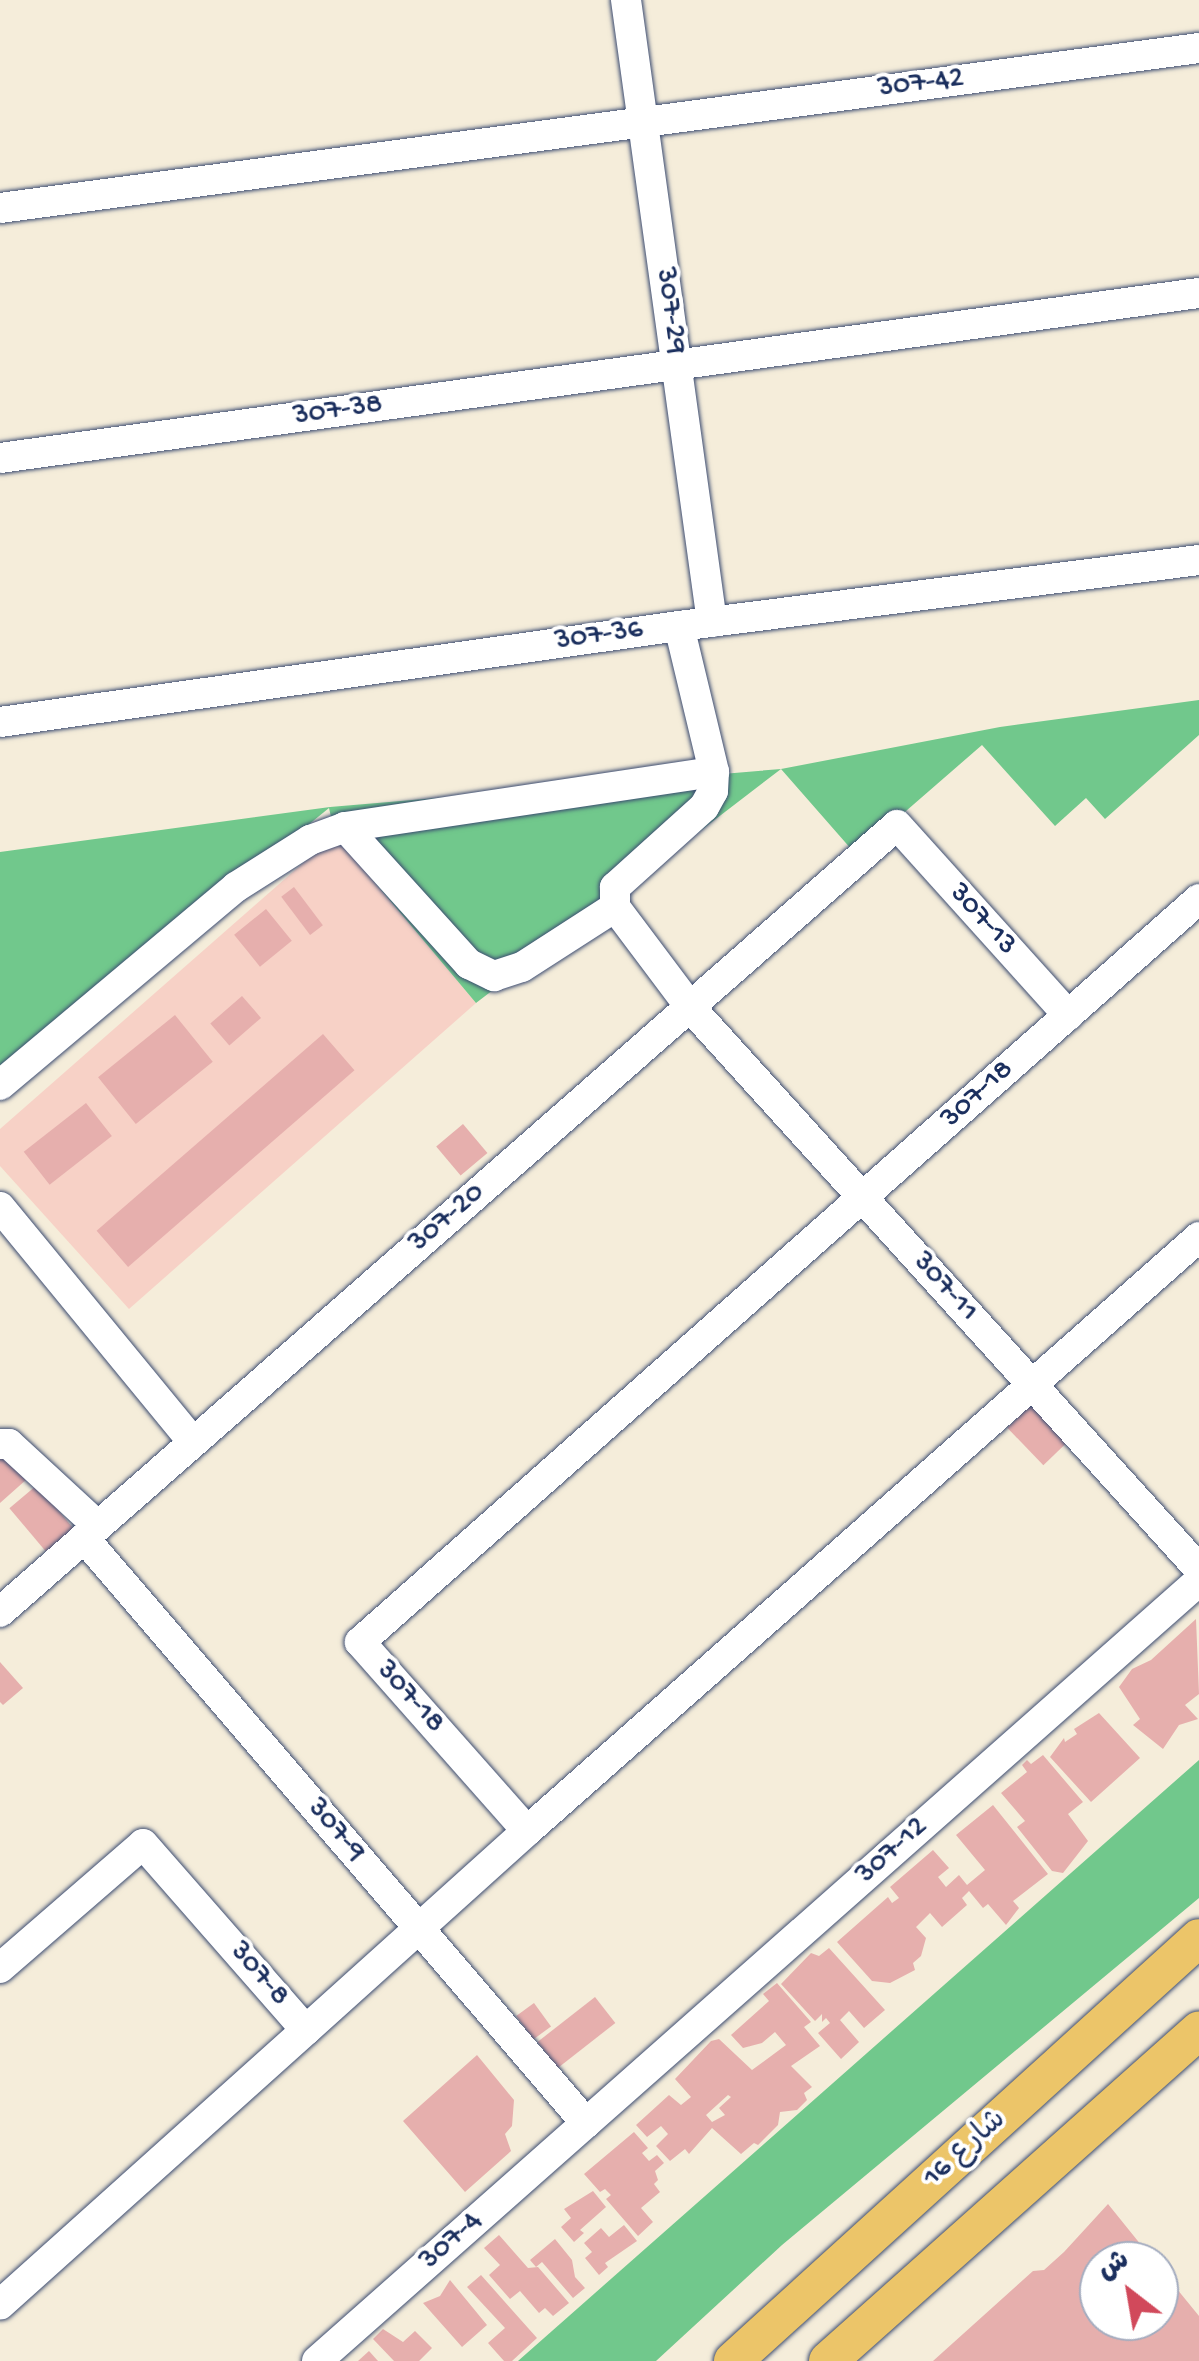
<!DOCTYPE html>
<html>
<head>
<meta charset="utf-8">
<style>
	body { margin:0 }
	#map { position:relative; width:1199px; height:2361px; overflow:hidden; background:#f5edda; font-family:"Gochi Hand","Playpen Sans Arabic",sans-serif }
	div>[style] { position:absolute }
	.built>* { inset:0; background:#f7d1c6 }
	.green>* { inset:0; background:#71c88c }
	.building>* { inset:0; background:#e6afad; transform-origin:0 0 }
	.roads { filter:drop-shadow(0 0 2px #3c4c71) drop-shadow(0 0 2px #3c4c71) }
	.minor>* { height:30px; margin:-15px; padding:0 15px; transform-origin:15px; border-radius:15px; background:#fff }
	.major>* { height:38px; margin:-19px; padding:0 19px; transform-origin:19px; border-radius:19px; background:#ecc569 }
	span { translate:-50% -50%; white-space:nowrap; text-align:center; line-height:1.15; -webkit-text-stroke:8px #fff; paint-order:stroke }
	.street-label { font-size:30px; color:#1b2f5e }
	.north { position:absolute; left:1079px; top:2241px; width:100px; height:100px; box-sizing:border-box; background:#fff; border:2px solid #a4acbf; border-radius:50%; rotate:329deg; font-size:28px; font-weight:700; line-height:40px; text-align:center; color:#1b2f5e }
	.north::after { content:''; display:block; margin:auto; width:35px; height:45px; background:#d1495b; clip-path:polygon(50% 0,100% 100%,50% 72%,0 100%) }
</style>
</head>
<body>
<div id="map">
	<div class="built">
		<i style="clip-path:polygon(335px 835px,476px 1003px,129px 1309px,0 1166px,0 1129px)"></i>
	</div>
	<div class="green">
		<i style="clip-path:polygon(1199px 700px,1199px 735px,1105px 819px,1086px 798px,1055px 826px,982px 745px,906px 811px,897px 825px,859px 858px,781px 769px,476px 1003px,335px 835px,329px 808px,0 1076px,0 852px,330px 807px,781px 769px,1000px 727px)"></i>
		<i style="clip-path:polygon(1199px 1760px,1199px 1898px,782px 2245px,656px 2361px,518px 2361px)"></i>
	</div>
	<div class="building">
		<i style="left:294px;top:887px;width:48px;height:16px;rotate:53deg"></i>
		<i style="left:266px;top:909px;width:41px;height:41px;rotate:51deg"></i>
		<i style="left:242px;top:996px;width:29px;height:42px;rotate:49deg"></i>
		<i style="left:175px;top:1015px;width:60px;height:99px;rotate:51deg"></i>
		<i style="left:323px;top:1034px;width:48px;height:300px;rotate:49deg"></i>
		<i style="left:86px;top:1103px;width:42px;height:79px;rotate:52deg"></i>
		<i style="left:463px;top:1124px;width:38px;height:35px;rotate:50deg"></i>
		<i style="left:1036px;top:1400px;width:52px;height:40px;rotate:46deg"></i>
		<i style="clip-path:polygon(0 1456px,27px 1479px,0 1503px)"></i>
		<i style="left:37px;top:1485px;width:59px;height:36px;rotate:50deg"></i>
		<i style="clip-path:polygon(1196px 1619px,1199px 1694px,1185px 1705px,1198px 1719px,1179px 1725px,1163px 1749px,1133px 1725px,1140px 1719px,1119px 1687px,1132px 1669px,1151px 1660px)"></i>
		<i style="clip-path:polygon(0 1662px,23px 1688px,3px 1705px,0 1702px)"></i>
		<i style="clip-path:polygon(1099px 1713px,1140px 1758px,1091px 1802px,1050px 1757px,1064px 1738px,1065px 1742px,1077px 1734px,1074px 1729px)"></i>
		<i style="clip-path:polygon(1043px 1755px,1083px 1802px,1068px 1814px,1088px 1841px,1063px 1873px,1052px 1871px,1017px 1827px,1025px 1821px,1001px 1793px,1027px 1772px,1022px 1765px,1027px 1760px,1031px 1764px)"></i>
		<i style="clip-path:polygon(993px 1805px,1048px 1874px,1013px 1901px,1019px 1908px,1006px 1925px,988px 1904px,983px 1908px,969px 1891px,962px 1898px,967px 1905px,942px 1927px,930px 1913px,916px 1927px,926px 1938px,921px 1956px,913px 1963px,915px 1970px,890px 1983px,872px 1981px,837px 1942px,888px 1897px,892px 1903px,899px 1898px,890px 1887px,933px 1850px,949px 1868px,938px 1877px,946px 1887px,959px 1875px,967px 1885px,985px 1870px,956px 1835px)"></i>
		<i style="clip-path:polygon(829px 1948px,885px 2010px,864px 2028px,849px 2011px,840px 2020px,859px 2042px,841px 2059px,818px 2033px,830px 2023px,826px 2018px,822px 2022px,822px 2014px,815px 2021px,781px 1984px,811px 1953px,819px 1956px)"></i>
		<i style="clip-path:polygon(evenodd,777px 1983px,811px 2022px,804px 2027px,820px 2046px,791px 2066px,812px 2087px,804px 2093px,807px 2100px,797px 2110px,780px 2112px,778px 2125px,758px 2145px,754px 2143px,741px 2154px,712px 2128px,689px 2154px,685px 2149px,670px 2161px,656px 2146px,668px 2134px,661px 2126px,647px 2137px,636px 2125px,669px 2095px,681px 2105px,691px 2097px,675px 2079px,711px 2041px,719px 2039px,752px 2070px,786px 2045px,775px 2032px,762px 2043px,743px 2048px,731px 2035px,769px 2001px,763px 1994px,777px 1983px,728px 2095px,731px 2097px,719px 2108px,725px 2115px,712px 2122px,706px 2115px,728px 2095px)"></i>
		<i style="left:595px;top:1997px;width:33px;height:73px;rotate:52deg"></i>
		<i style="left:534px;top:2003px;width:29px;height:22px;rotate:54deg"></i>
		<i style="clip-path:polygon(477px 2055px,514px 2100px,512px 2126px,505px 2134px,511px 2151px,465px 2192px,403px 2121px)"></i>
		<i style="clip-path:polygon(634px 2132px,648px 2148px,642px 2153px,649px 2161px,657px 2155px,664px 2163px,655px 2171px,658px 2180px,654px 2184px,660px 2192px,641px 2208px,653px 2222px,638px 2236px,606px 2199px,611px 2195px,605px 2189px,600px 2192px,584px 2174px)"></i>
		<i style="clip-path:polygon(593px 2191px,606px 2207px,580px 2230px,584px 2233px,574px 2242px,561px 2227px,571px 2218px,564px 2209px)"></i>
		<i style="clip-path:polygon(1108px 2204px,1154px 2261px,1099px 2261px,1099px 2321px,1159px 2321px,1159px 2267px,1199px 2316px,1199px 2361px,933px 2361px,1033px 2271px,1044px 2270px,1064px 2252px)"></i>
		<i style="clip-path:polygon(624px 2225px,637px 2241px,605px 2263px,608px 2267px,599px 2275px,585px 2258px,592px 2252px,584px 2243px,601px 2228px,609px 2237px)"></i>
		<i style="clip-path:polygon(499px 2235px,528px 2268px,538px 2267px,569px 2303px,553px 2316px,545px 2308px,539px 2313px,520px 2291px,510px 2299px,489px 2275px,500px 2265px,484px 2248px)"></i>
		<i style="clip-path:polygon(555px 2239px,572px 2260px,575px 2277px,585px 2288px,573px 2298px,542px 2262px,536px 2267px,530px 2260px)"></i>
		<i style="clip-path:polygon(481px 2275px,537px 2338px,512px 2361px,504px 2361px,488px 2343px,505px 2328px,467px 2287px)"></i>
		<i style="clip-path:polygon(450px 2280px,487px 2325px,462px 2347px,423px 2303px,440px 2296px)"></i>
		<i style="clip-path:polygon(383px 2329px,403px 2342px,415px 2331px,432px 2348px,419px 2361px,394px 2361px,373px 2339px)"></i>
		<i style="clip-path:polygon(369px 2351px,378px 2361px,358px 2361px)"></i>
	</div>
	<div class="roads">
		<div class="minor">
			<i style="left:626px;top:0;width:628px;rotate:82.13deg"></i>
			<i style="left:0;top:208px;width:1210px;rotate:-7.6deg"></i>
			<i style="left:0;top:458px;width:1210px;rotate:-7.84deg"></i>
			<i style="left:679px;top:626px;width:150px;rotate:76.5deg"></i>
			<i style="left:714px;top:772px;width:19px;rotate:93deg"></i>
			<i style="left:713px;top:791px;width:18px;rotate:119deg"></i>
			<i style="left:704px;top:807px;width:120px;rotate:138deg"></i>
			<i style="left:615px;top:887px;width:20px;rotate:90deg"></i>
			<i style="left:615px;top:907px;width:125px;rotate:53.1deg"></i>
			<i style="left:690px;top:1007px;width:758px;rotate:47.83deg"></i>
			<i style="left:0;top:722px;width:686px;rotate:-8.05deg"></i>
			<i style="left:679px;top:626px;width:524px;rotate:-7.23deg"></i>
			<i style="left:345px;top:827px;width:185px;rotate:47.9deg"></i>
			<i style="left:469px;top:964px;width:28px;rotate:26deg"></i>
			<i style="left:494px;top:976px;width:29px;rotate:-18deg"></i>
			<i style="left:522px;top:967px;width:111px;rotate:-32.8deg"></i>
			<i style="left:1199px;top:899px;width:1121px;rotate:138.47deg"></i>
			<i style="left:360px;top:1642px;width:252px;rotate:48.5deg"></i>
			<i style="left:527px;top:1831px;width:897px;rotate:-41.47deg"></i>
			<i style="left:0;top:1085px;width:308px;rotate:-40deg"></i>
			<i style="left:236px;top:887px;width:88px;rotate:-32.4deg"></i>
			<i style="left:310px;top:840px;width:37px;rotate:-20deg"></i>
			<i style="left:345px;top:827px;width:373px;rotate:-8.5deg"></i>
			<i style="left:0;top:1207px;width:304px;rotate:50.6deg"></i>
			<i style="left:0;top:1444px;width:9px"></i>
			<i style="left:9px;top:1444px;width:121px;rotate:42.7deg"></i>
			<i style="left:84px;top:1538px;width:771px;rotate:49.37deg"></i>
			<i style="left:0;top:1612px;width:1193px;rotate:-41.26deg"></i>
			<i style="left:897px;top:825px;width:256px;rotate:48deg"></i>
			<i style="left:0;top:1968px;width:189px;rotate:-40.9deg"></i>
			<i style="left:143px;top:1844px;width:247px;rotate:48.8deg"></i>
			<i style="left:306px;top:2030px;width:411px;rotate:138.1deg"></i>
			<i style="left:306px;top:2030px;width:297px;rotate:-42deg"></i>
			<i style="left:317px;top:2361px;width:1177px;rotate:-41.49deg"></i>
		</div>
		<div class="major">
			<i style="left:733px;top:2361px;width:629px;rotate:-42.23deg"></i>
			<i style="left:828px;top:2361px;width:497px;rotate:-41.7deg"></i>
		</div>
	</div>
	<div class="street-label">
		<span style="left:921px;top:85px;rotate:-7deg">307-42</span>
		<span style="left:669px;top:311px;rotate:82deg">307-29</span>
		<span style="left:338px;top:412px;rotate:-8deg">307-38</span>
		<span style="left:599px;top:637px;rotate:-8deg">307-36</span>
		<span style="left:982px;top:920px;rotate:48deg">307-13</span>
		<span style="left:978px;top:1095px;rotate:-42deg">307-18</span>
		<span style="left:448px;top:1219px;rotate:-41deg">307-20</span>
		<span style="left:944px;top:1288px;rotate:48deg">307-11</span>
		<span style="left:409px;top:1698px;rotate:48deg">307-18</span>
		<span style="left:335px;top:1831px;rotate:49deg">307-9</span>
		<span style="left:893px;top:1852px;rotate:-42deg">307-12</span>
		<span style="left:258px;top:1975px;rotate:49deg">307-8</span>
		<span style="left:966px;top:2150px;rotate:-42deg">شارع 16</span>
		<span style="left:452px;top:2242px;rotate:-42deg">307-4</span>
	</div>
	<div class="north">ش</div>
</div>
</body>
</html>
